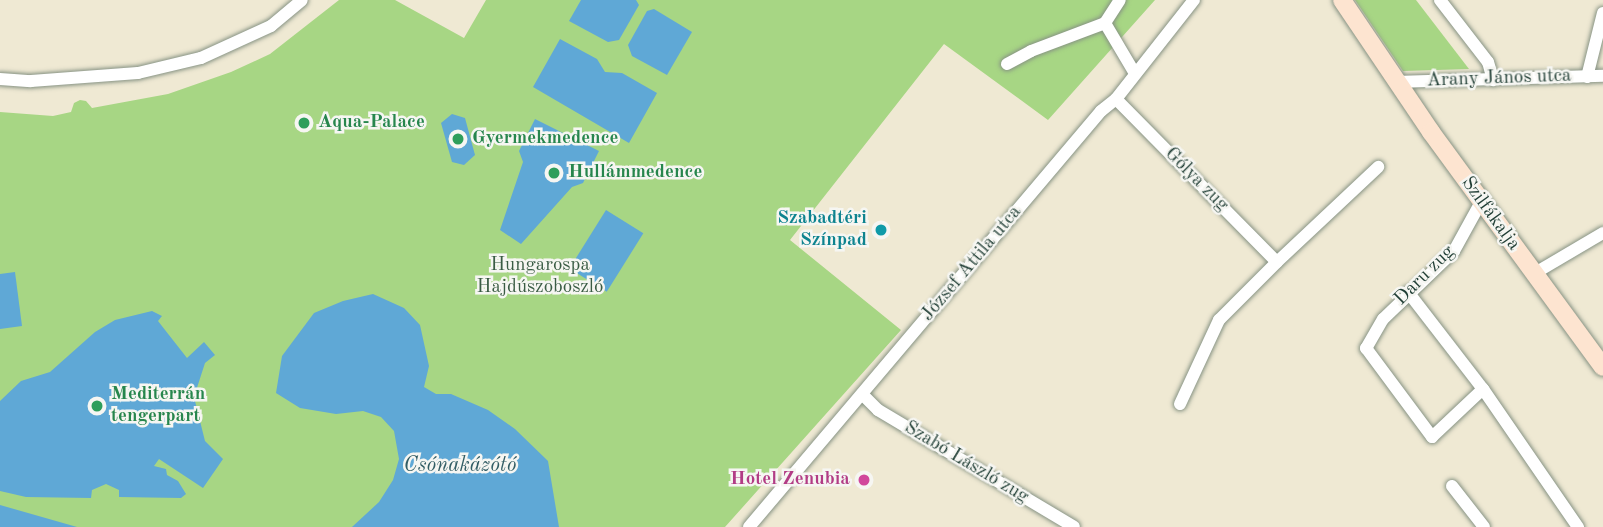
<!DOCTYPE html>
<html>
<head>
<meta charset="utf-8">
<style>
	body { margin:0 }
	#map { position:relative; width:1603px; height:527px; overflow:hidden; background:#efe9d3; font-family:"Old Standard TT",serif }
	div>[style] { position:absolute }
	.green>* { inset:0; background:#a7d684 }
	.water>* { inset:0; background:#5fa8d6; transform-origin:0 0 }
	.roads { filter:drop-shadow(0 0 2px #879384) drop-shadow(0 0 2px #879384) }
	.street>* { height:12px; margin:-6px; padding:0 6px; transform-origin:6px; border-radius:6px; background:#fff }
	.secondary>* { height:18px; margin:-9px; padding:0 9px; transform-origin:9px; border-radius:9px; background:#fde4d0 }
	.dots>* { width:19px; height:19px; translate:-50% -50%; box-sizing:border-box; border:4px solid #f6f6f2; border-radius:50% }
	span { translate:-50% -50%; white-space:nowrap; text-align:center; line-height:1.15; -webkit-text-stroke:5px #f6f6f2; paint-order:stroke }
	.street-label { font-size:19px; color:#1f3d34 }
	.leisure-label { font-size:19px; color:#27864d; font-weight:700 }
	.left { translate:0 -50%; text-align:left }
	.culture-label { font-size:19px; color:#0d838f; font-weight:700 }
	.right { translate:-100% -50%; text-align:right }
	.park-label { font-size:19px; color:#3a5c44 }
	.hotel-label { font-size:19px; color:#b23c85; font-weight:700 }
	.water-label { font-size:21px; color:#325d65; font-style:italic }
</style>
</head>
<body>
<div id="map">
	<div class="green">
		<i style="clip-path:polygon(339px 0,395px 0,464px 38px,486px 0,1155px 0,1048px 120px,944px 44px,790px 240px,901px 330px,725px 527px,0 527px,0 112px,53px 116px,71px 112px,74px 103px,80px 100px,86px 101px,92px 108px,168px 94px,231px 72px,270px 54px)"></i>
		<i style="clip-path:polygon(1355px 0,1416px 0,1469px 69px,1403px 71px)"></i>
	</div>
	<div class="water">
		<i style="clip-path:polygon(581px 0,636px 0,639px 5px,619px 40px,608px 42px,569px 21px)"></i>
		<i style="clip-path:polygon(654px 9px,692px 32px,667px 75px,632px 56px,628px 45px,647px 11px)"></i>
		<i style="clip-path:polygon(560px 39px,597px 59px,605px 72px,622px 73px,657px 93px,629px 143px,533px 87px)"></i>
		<i style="clip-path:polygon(452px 114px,465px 118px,475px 155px,464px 165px,452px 162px,441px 123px)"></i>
		<i style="clip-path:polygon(535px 119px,599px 151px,583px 183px,572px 187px,521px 244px,500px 230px,523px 162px,519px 151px)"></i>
		<i style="left:606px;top:210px;width:44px;height:69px;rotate:32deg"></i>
		<i style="clip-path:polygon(15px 272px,22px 326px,0 329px,0 274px)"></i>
		<i style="clip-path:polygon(373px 294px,404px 308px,420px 325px,429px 366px,424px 387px,436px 394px,451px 394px,488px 410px,515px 429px,548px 461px,559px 527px,352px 527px,379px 502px,393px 480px,399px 459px,394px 431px,381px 417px,363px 411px,336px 414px,300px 408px,276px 393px,282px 356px,314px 313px,343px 301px)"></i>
		<i style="clip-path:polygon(152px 311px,162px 316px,158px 321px,187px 358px,204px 342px,215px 355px,205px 363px,194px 397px,205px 441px,223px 459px,203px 488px,159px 459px,154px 466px,166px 469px,167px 475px,178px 481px,186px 494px,181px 498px,119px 497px,119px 490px,106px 484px,92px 490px,91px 498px,26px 497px,0 491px,0 401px,21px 381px,50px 372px,95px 332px,115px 320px)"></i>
		<i style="clip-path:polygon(0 505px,77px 527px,0 527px)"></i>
	</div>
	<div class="roads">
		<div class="street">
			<i style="left:1440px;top:0;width:78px;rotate:52.3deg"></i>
			<i style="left:1488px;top:62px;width:19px;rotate:74deg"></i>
			<i style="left:1105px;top:23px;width:57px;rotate:59.4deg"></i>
			<i style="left:1007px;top:64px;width:27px;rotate:-28deg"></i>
			<i style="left:1031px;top:51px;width:79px;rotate:-20.7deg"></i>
			<i style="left:1105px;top:23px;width:27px;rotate:-57deg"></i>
			<i style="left:1587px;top:77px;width:66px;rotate:-76deg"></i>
			<i style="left:0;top:79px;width:31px;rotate:4deg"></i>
			<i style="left:31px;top:81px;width:107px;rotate:-4.3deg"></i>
			<i style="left:138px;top:73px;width:65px;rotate:-13.4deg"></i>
			<i style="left:201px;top:58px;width:77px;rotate:-24.6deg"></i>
			<i style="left:271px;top:26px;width:40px;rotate:-40deg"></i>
			<i style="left:1395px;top:82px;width:208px;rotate:-1.7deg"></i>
			<i style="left:1116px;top:99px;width:229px;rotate:45.4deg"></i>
			<i style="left:1277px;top:262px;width:139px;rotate:-43.2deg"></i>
			<i style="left:1481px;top:202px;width:56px;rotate:118.9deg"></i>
			<i style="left:1454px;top:251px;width:98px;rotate:136.2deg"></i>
			<i style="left:1383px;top:319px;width:34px;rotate:120deg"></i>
			<i style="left:1366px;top:348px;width:111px;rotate:53.4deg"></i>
			<i style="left:1432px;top:437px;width:70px;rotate:-43.3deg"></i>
			<i style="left:1483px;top:389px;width:168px;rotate:55.5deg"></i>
			<i style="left:1535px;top:273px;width:79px;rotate:-30.5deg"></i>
			<i style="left:1408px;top:292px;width:123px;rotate:52.3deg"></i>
			<i style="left:862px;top:394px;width:23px;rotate:45deg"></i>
			<i style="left:878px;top:410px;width:228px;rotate:30.8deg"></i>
			<i style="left:1180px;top:404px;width:93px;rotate:-65.1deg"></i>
			<i style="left:1219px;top:320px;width:82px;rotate:-45deg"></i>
			<i style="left:1452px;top:486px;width:52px;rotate:52deg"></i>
			<i style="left:749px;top:527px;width:545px;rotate:-49.76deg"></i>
			<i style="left:1101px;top:111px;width:19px;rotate:-39deg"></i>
			<i style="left:1116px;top:99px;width:126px;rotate:-51.8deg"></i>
		</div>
		<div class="secondary">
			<i style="left:1342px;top:0;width:159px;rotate:56deg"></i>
			<i style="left:1431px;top:132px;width:291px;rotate:53.8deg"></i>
		</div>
	</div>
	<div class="dots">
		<i style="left:304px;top:123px;background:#2e9e5b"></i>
		<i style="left:458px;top:139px;background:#2e9e5b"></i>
		<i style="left:554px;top:173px;background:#2e9e5b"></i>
		<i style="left:881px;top:230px;background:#0f9aa8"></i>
		<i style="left:97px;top:406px;background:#2e9e5b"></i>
		<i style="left:864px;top:480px;background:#d1479c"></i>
	</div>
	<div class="street-label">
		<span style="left:1499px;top:79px;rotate:-2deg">Arany János utca</span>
		<span style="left:1196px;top:180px;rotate:45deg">Gólya zug</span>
		<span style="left:1490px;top:214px;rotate:54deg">Szilfákalja</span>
		<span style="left:972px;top:264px;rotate:-50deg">József Attila utca</span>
		<span style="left:1425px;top:276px;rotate:-45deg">Daru zug</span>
		<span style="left:966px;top:463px;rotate:31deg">Szabó László zug</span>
	</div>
	<div class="leisure-label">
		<span class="left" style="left:318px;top:123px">Aqua-Palace</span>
		<span class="left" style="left:472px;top:139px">Gyermekmedence</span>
		<span class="left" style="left:568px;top:173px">Hullámmedence</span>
		<span class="left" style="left:111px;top:406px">Mediterrán<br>tengerpart</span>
	</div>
	<div class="culture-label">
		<span class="right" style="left:867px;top:230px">Szabadtéri<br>Színpad</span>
	</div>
	<div class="park-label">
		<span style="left:540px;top:277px">Hungarospa<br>Hajdúszoboszló</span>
	</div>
	<div class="hotel-label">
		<span class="right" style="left:850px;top:480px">Hotel Zenubia</span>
	</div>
	<div class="water-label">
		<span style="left:460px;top:466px">Csónakázótó</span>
	</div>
</div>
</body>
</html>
